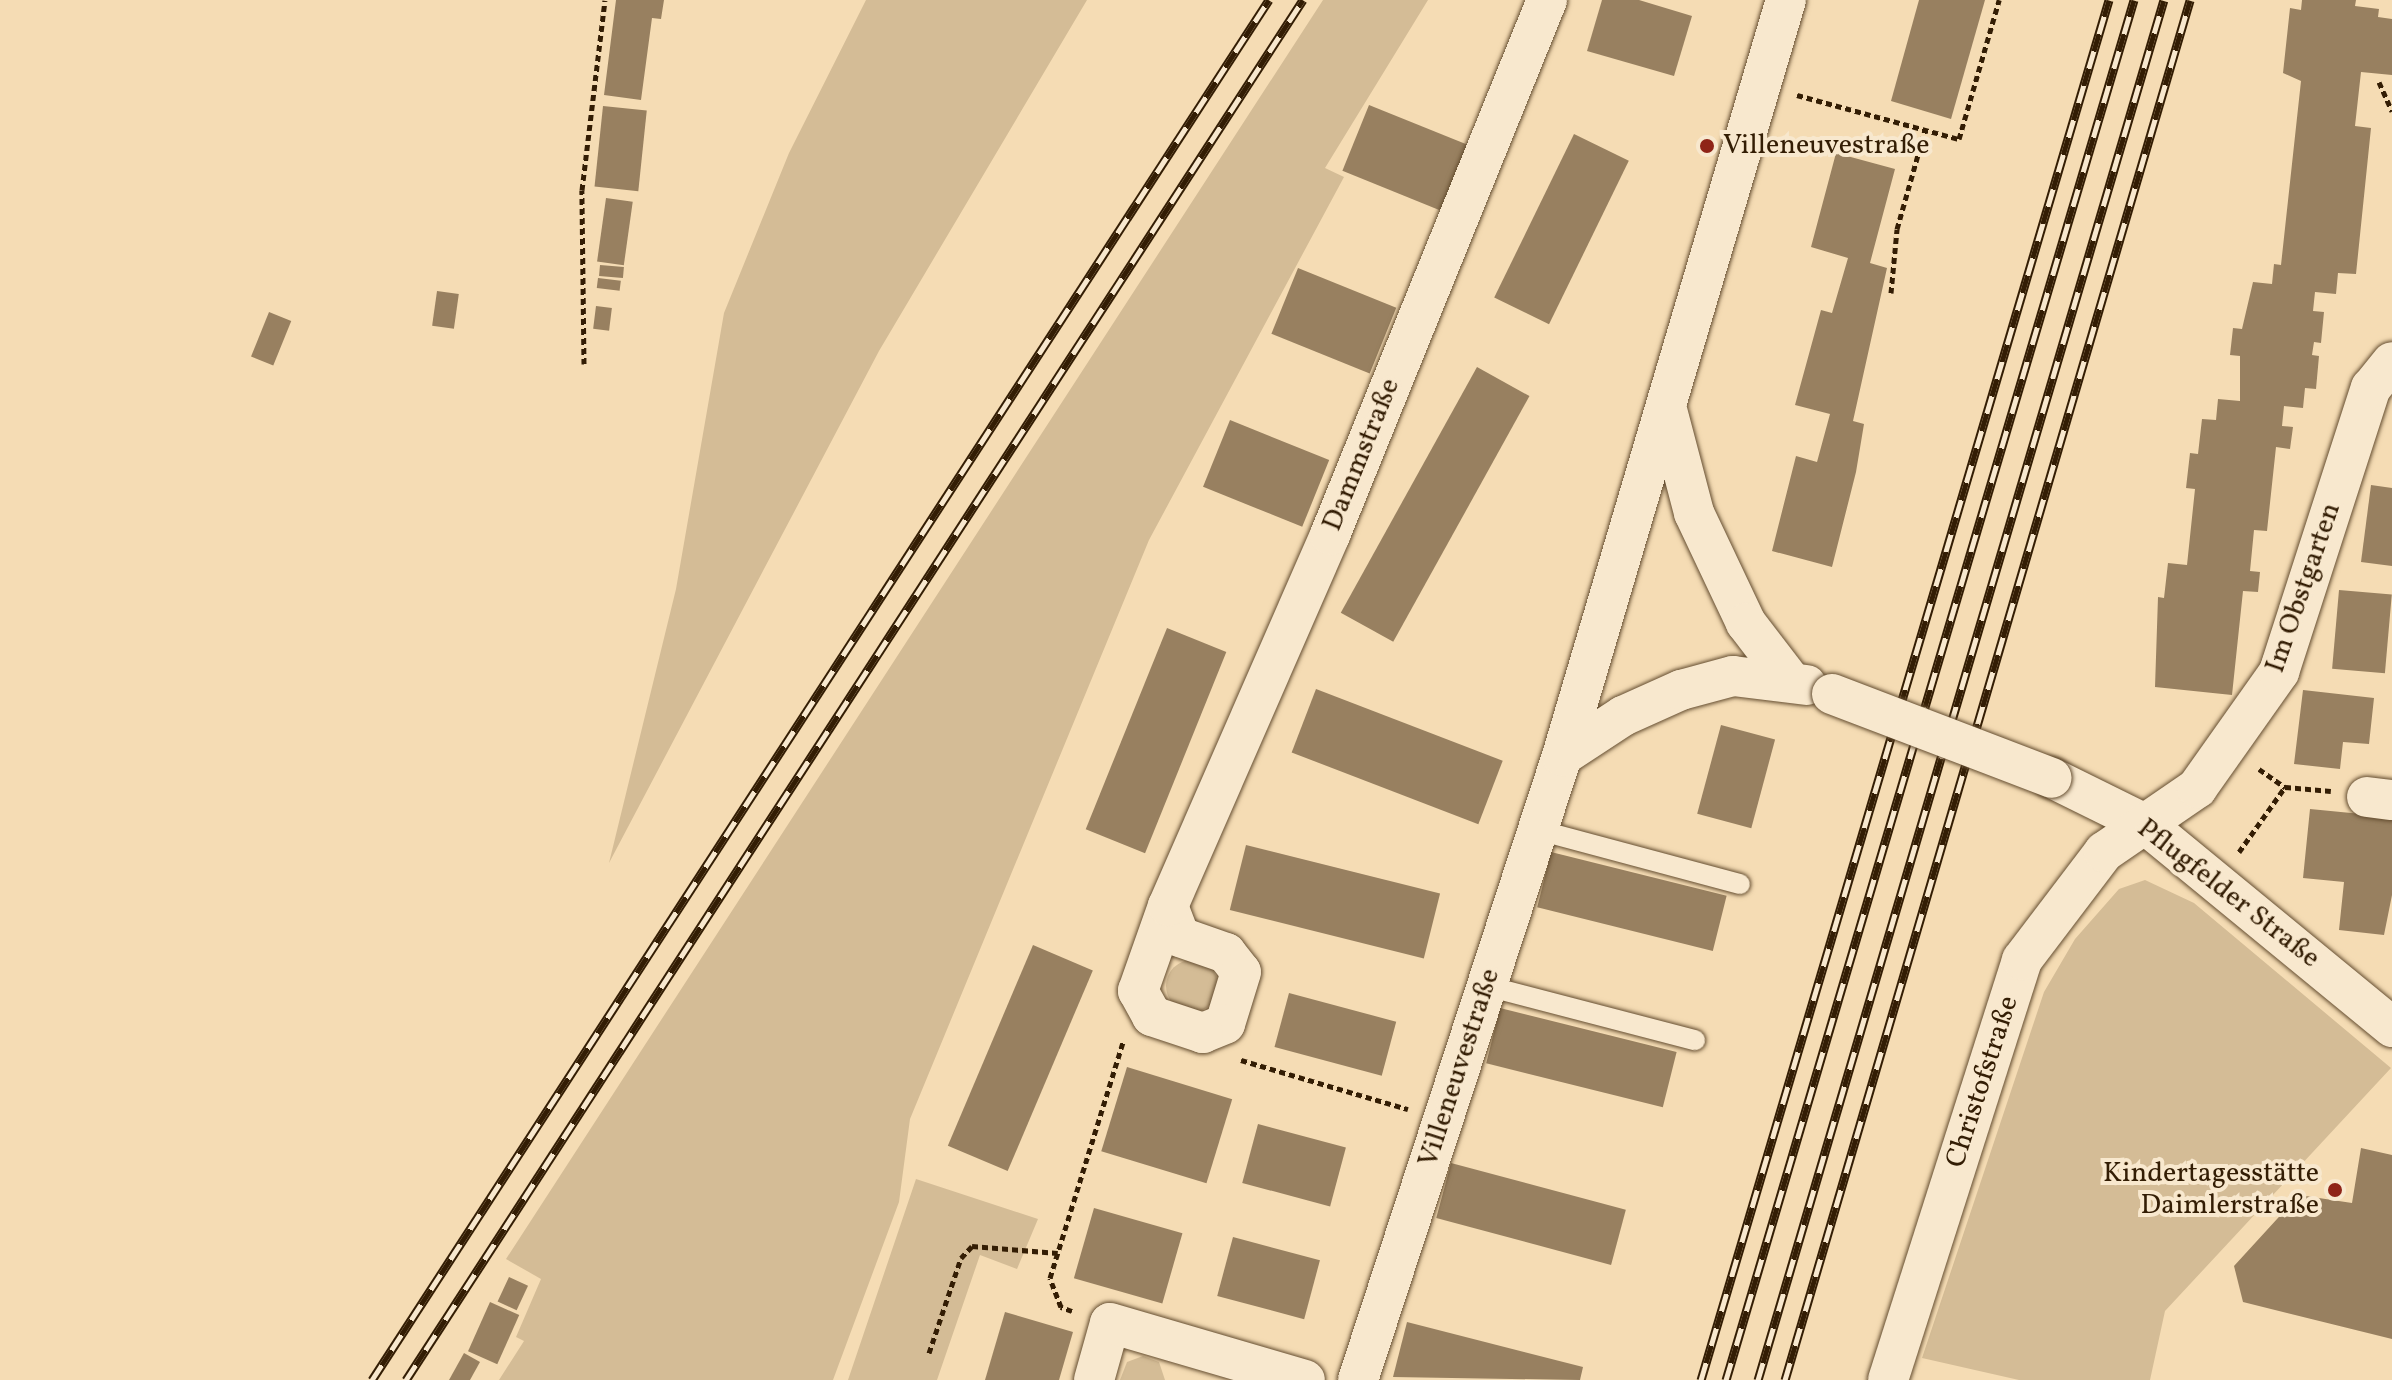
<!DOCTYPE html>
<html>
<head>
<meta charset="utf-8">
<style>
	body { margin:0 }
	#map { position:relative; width:2392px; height:1380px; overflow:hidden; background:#f5dcb4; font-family:Vollkorn,serif }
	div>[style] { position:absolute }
	.green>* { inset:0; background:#d4bc96 }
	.round { border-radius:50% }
	.building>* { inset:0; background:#988060; transform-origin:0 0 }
	.path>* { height:5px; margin-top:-2.5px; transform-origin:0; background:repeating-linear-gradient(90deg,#331d04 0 6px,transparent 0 10px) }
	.roads { filter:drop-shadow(0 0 2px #644d30) drop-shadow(0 0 2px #644d30) }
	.lane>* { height:20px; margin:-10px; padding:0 10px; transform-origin:10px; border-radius:10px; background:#f8e8ce }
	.street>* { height:40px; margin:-20px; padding:0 20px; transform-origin:20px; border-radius:20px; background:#f8e8ce }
	.rail>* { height:9px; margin-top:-4.5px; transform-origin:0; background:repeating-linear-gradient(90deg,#f8e8ce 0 18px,#331d04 0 36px); box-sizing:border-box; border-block:2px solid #331d04 }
	.bridges { filter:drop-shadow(0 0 2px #644d30) drop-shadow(0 0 2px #644d30) }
	.street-bridge>* { height:40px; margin:-20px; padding:0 20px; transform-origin:20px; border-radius:20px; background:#f8e8ce }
	.dots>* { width:22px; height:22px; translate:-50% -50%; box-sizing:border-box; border:4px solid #f8e8ce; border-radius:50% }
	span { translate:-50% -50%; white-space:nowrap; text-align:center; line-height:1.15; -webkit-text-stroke:8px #f8e8ce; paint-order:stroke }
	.poi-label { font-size:28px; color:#331d04 }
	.left { translate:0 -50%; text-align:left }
	.right { translate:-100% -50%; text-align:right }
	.street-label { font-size:28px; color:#331d04 }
</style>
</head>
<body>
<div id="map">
	<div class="green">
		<i style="clip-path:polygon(866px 0,1087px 0,879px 351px,609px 863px,676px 589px,724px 313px,789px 153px)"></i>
		<i style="clip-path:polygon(1323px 0,1428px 0,1325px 168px,1344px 177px,1149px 540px,910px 1119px,899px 1202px,833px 1380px,499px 1380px,524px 1341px,516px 1337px,541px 1279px,506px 1259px)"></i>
		<i style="clip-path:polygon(2145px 880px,2194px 903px,2391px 1068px,2165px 1311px,2150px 1380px,2019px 1380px,1922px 1358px,2044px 992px,2075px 939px,2119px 889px)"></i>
		<i class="round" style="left:1166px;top:960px;width:52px;height:52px"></i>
		<i style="clip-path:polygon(916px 1179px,1038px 1219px,1017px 1269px,980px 1255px,937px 1380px,848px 1380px)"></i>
		<i style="clip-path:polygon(1143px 1356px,1159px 1362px,1165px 1380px,1120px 1380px,1127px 1362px)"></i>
	</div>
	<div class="building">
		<i style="clip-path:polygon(616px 0,664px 0,661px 19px,652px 18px,641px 100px,604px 95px)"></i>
		<i style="clip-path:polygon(1602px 0,1639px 0,1692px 16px,1674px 76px,1587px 51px)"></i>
		<i style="clip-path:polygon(1919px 0,1985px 0,1951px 119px,1891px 101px)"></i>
		<i style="clip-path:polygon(2302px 0,2356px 0,2355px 6px,2379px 9px,2378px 17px,2392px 19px,2392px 75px,2361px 72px,2355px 126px,2371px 128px,2356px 274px,2338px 273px,2336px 294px,2315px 292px,2313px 311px,2324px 312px,2321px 343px,2314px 342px,2312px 355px,2319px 356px,2316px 389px,2305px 388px,2303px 408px,2284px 406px,2282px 426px,2293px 427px,2290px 449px,2276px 447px,2267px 531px,2254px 530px,2250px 571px,2260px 572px,2258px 592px,2243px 591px,2232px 695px,2155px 687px,2158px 597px,2164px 598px,2168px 563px,2187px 565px,2195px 489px,2186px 488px,2190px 453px,2198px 454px,2202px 419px,2216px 420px,2218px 399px,2240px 401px,2240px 356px,2230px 355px,2233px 328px,2242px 329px,2253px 282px,2272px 284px,2274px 264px,2281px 265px,2301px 81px,2283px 73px,2290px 8px,2301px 10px)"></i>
		<i style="left:1369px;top:105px;width:107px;height:71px;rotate:22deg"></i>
		<i style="left:603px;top:106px;width:44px;height:81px;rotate:6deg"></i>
		<i style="left:1574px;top:134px;width:61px;height:182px;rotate:26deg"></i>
		<i style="clip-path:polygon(1836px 153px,1895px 169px,1870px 263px,1887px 268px,1853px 421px,1864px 424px,1856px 472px,1832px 567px,1772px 551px,1796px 456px,1817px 462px,1830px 414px,1795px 405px,1821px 310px,1832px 313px,1848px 258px,1811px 247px)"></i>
		<i style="left:606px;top:198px;width:27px;height:64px;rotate:8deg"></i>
		<i style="left:600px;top:265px;width:24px;height:11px;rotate:5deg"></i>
		<i style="left:1298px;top:268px;width:106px;height:71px;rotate:22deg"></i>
		<i style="left:598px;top:278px;width:23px;height:10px;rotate:7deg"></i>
		<i style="left:437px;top:291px;width:22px;height:35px;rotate:8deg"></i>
		<i style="left:596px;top:306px;width:16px;height:23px;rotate:7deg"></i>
		<i style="left:269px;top:312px;width:24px;height:48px;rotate:22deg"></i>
		<i style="left:1477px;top:367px;width:60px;height:281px;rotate:29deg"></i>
		<i style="left:1230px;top:420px;width:107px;height:72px;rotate:22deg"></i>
		<i style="clip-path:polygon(2371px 485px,2392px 488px,2392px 566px,2361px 562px)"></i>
		<i style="left:2339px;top:590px;width:53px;height:79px;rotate:5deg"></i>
		<i style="left:1167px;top:628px;width:64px;height:217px;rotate:22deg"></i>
		<i style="left:1316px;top:689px;width:200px;height:68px;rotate:21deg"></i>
		<i style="clip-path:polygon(2303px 690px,2374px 698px,2369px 744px,2343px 742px,2340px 769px,2294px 764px)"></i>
		<i style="left:1721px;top:725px;width:56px;height:92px;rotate:15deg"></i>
		<i style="clip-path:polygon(2310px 809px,2392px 817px,2392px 895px,2384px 935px,2339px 930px,2344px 882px,2303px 878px)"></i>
		<i style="left:1246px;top:845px;width:200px;height:67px;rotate:14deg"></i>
		<i style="left:1551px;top:852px;width:181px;height:57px;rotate:14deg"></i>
		<i style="left:1033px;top:945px;width:65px;height:218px;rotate:23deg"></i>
		<i style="left:1289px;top:993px;width:111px;height:56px;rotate:15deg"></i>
		<i style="left:1500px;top:1008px;width:182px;height:57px;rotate:14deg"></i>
		<i style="left:1127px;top:1067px;width:110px;height:88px;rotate:17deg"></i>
		<i style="left:1258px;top:1124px;width:91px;height:61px;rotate:15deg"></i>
		<i style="clip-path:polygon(2361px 1148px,2392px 1155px,2392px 1339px,2243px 1302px,2234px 1266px,2299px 1195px,2352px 1203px)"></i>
		<i style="left:1451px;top:1163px;width:181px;height:57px;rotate:15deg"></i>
		<i style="left:1094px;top:1208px;width:92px;height:73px;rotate:16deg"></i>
		<i style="left:1233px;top:1237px;width:90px;height:61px;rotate:15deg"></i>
		<i style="left:509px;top:1277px;width:21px;height:27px;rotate:25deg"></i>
		<i style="left:490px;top:1302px;width:32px;height:54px;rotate:24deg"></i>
		<i style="clip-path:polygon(1005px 1312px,1073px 1332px,1059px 1380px,985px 1380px)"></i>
		<i style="clip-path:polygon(1407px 1322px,1583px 1367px,1580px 1380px,1393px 1377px)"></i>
		<i style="clip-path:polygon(464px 1353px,480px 1362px,470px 1380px,449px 1380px)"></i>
	</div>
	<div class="path">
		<i style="left:2379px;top:82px;width:32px;rotate:66deg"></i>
		<i style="left:1797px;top:95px;width:168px;rotate:15.2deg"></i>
		<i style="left:1959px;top:139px;width:145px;rotate:-73.9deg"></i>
		<i style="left:1891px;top:293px;width:64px;rotate:-84.6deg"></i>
		<i style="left:1897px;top:229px;width:103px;rotate:-74.2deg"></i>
		<i style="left:584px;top:364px;width:174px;rotate:-90.7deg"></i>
		<i style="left:582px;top:190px;width:191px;rotate:-83.1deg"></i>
		<i style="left:2259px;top:769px;width:32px;rotate:35deg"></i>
		<i style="left:2285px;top:787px;width:46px;rotate:5deg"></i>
		<i style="left:2239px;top:852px;width:80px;rotate:-54.7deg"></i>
		<i style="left:1241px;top:1060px;width:174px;rotate:16.4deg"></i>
		<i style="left:1072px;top:1311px;width:12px;rotate:-160deg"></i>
		<i style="left:1061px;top:1307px;width:31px;rotate:-111deg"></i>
		<i style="left:1050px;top:1278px;width:247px;rotate:-72.8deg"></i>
		<i style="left:929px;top:1353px;width:100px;rotate:-71.4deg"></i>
		<i style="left:961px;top:1258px;width:16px;rotate:-47deg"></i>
		<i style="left:972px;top:1246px;width:86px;rotate:4.7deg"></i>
	</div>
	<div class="roads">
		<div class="lane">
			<i style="left:1538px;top:830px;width:209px;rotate:15deg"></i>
			<i style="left:1487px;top:986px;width:215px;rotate:14.6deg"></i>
		</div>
		<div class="street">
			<i style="left:1666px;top:406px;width:111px;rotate:75.3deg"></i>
			<i style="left:1694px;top:513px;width:122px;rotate:64.7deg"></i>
			<i style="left:1746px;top:623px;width:71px;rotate:52.5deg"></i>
			<i style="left:1562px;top:756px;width:73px;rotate:-33.3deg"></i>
			<i style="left:1623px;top:716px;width:64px;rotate:-24.1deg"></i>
			<i style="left:1681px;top:690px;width:54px;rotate:-15.1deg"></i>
			<i style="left:1733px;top:676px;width:74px;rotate:7deg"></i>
			<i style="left:2052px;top:778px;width:104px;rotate:26.3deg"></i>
			<i style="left:2145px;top:824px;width:320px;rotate:39.4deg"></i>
			<i style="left:2367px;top:797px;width:25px;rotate:7deg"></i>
			<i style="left:1168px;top:906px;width:33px;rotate:69deg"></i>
			<i style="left:1180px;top:937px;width:49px;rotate:19.2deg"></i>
			<i style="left:1226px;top:953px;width:24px;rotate:52deg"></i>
			<i style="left:1241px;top:972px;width:54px;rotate:107.1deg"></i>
			<i style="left:1225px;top:1024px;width:24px;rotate:158deg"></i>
			<i style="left:1203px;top:1033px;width:54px;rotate:-161.6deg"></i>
			<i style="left:1152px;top:1016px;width:29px;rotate:-119deg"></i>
			<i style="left:1138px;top:991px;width:90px;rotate:-70.6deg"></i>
			<i style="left:1168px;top:906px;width:405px;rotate:-66.4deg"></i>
			<i style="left:1330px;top:535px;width:577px;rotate:-67.92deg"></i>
			<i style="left:1094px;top:1380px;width:59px;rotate:-74.3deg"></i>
			<i style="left:1110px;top:1323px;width:203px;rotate:16.3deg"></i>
			<i style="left:1358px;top:1380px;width:656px;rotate:-71.9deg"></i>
			<i style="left:1562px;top:756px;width:788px;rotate:-73.5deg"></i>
			<i style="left:1888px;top:1380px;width:441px;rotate:-72.3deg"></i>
			<i style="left:2022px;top:960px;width:136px;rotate:-52.8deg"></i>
			<i style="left:2104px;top:852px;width:113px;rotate:-34.5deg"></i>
			<i style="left:2197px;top:788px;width:142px;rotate:-54.7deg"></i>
			<i style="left:2279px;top:672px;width:299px;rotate:-72.1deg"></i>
			<i style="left:2371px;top:388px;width:33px;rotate:-51deg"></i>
		</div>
	</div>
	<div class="rail">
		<i style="left:372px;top:1380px;width:1646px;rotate:-56.98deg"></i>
		<i style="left:406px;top:1380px;width:1646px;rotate:-56.98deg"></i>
		<i style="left:1701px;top:1380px;width:1439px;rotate:-73.53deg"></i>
		<i style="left:1726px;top:1380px;width:1439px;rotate:-73.53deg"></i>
		<i style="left:1758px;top:1380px;width:1438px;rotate:-73.61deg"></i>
		<i style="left:1785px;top:1380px;width:1438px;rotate:-73.64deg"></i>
	</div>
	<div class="bridges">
		<div class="street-bridge">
			<i style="left:1832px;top:694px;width:235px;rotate:20.9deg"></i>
		</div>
	</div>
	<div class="dots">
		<i style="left:1707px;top:146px;background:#8f2418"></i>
		<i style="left:2335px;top:1190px;background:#8f2418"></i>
	</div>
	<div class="poi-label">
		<span class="left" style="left:1723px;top:146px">Villeneuvestraße</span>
		<span class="right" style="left:2319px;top:1190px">Kindertagesstätte<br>Daimlerstraße</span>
	</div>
	<div class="street-label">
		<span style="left:1362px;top:455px;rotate:-68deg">Dammstraße</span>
		<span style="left:2304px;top:588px;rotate:-71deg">Im Obstgarten</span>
		<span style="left:2228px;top:894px;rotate:38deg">Pflugfelder Straße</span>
		<span style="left:1460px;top:1068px;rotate:-72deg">Villeneuvestraße</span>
		<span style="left:1983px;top:1082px;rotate:-72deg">Christofstraße</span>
	</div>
</div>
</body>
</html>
